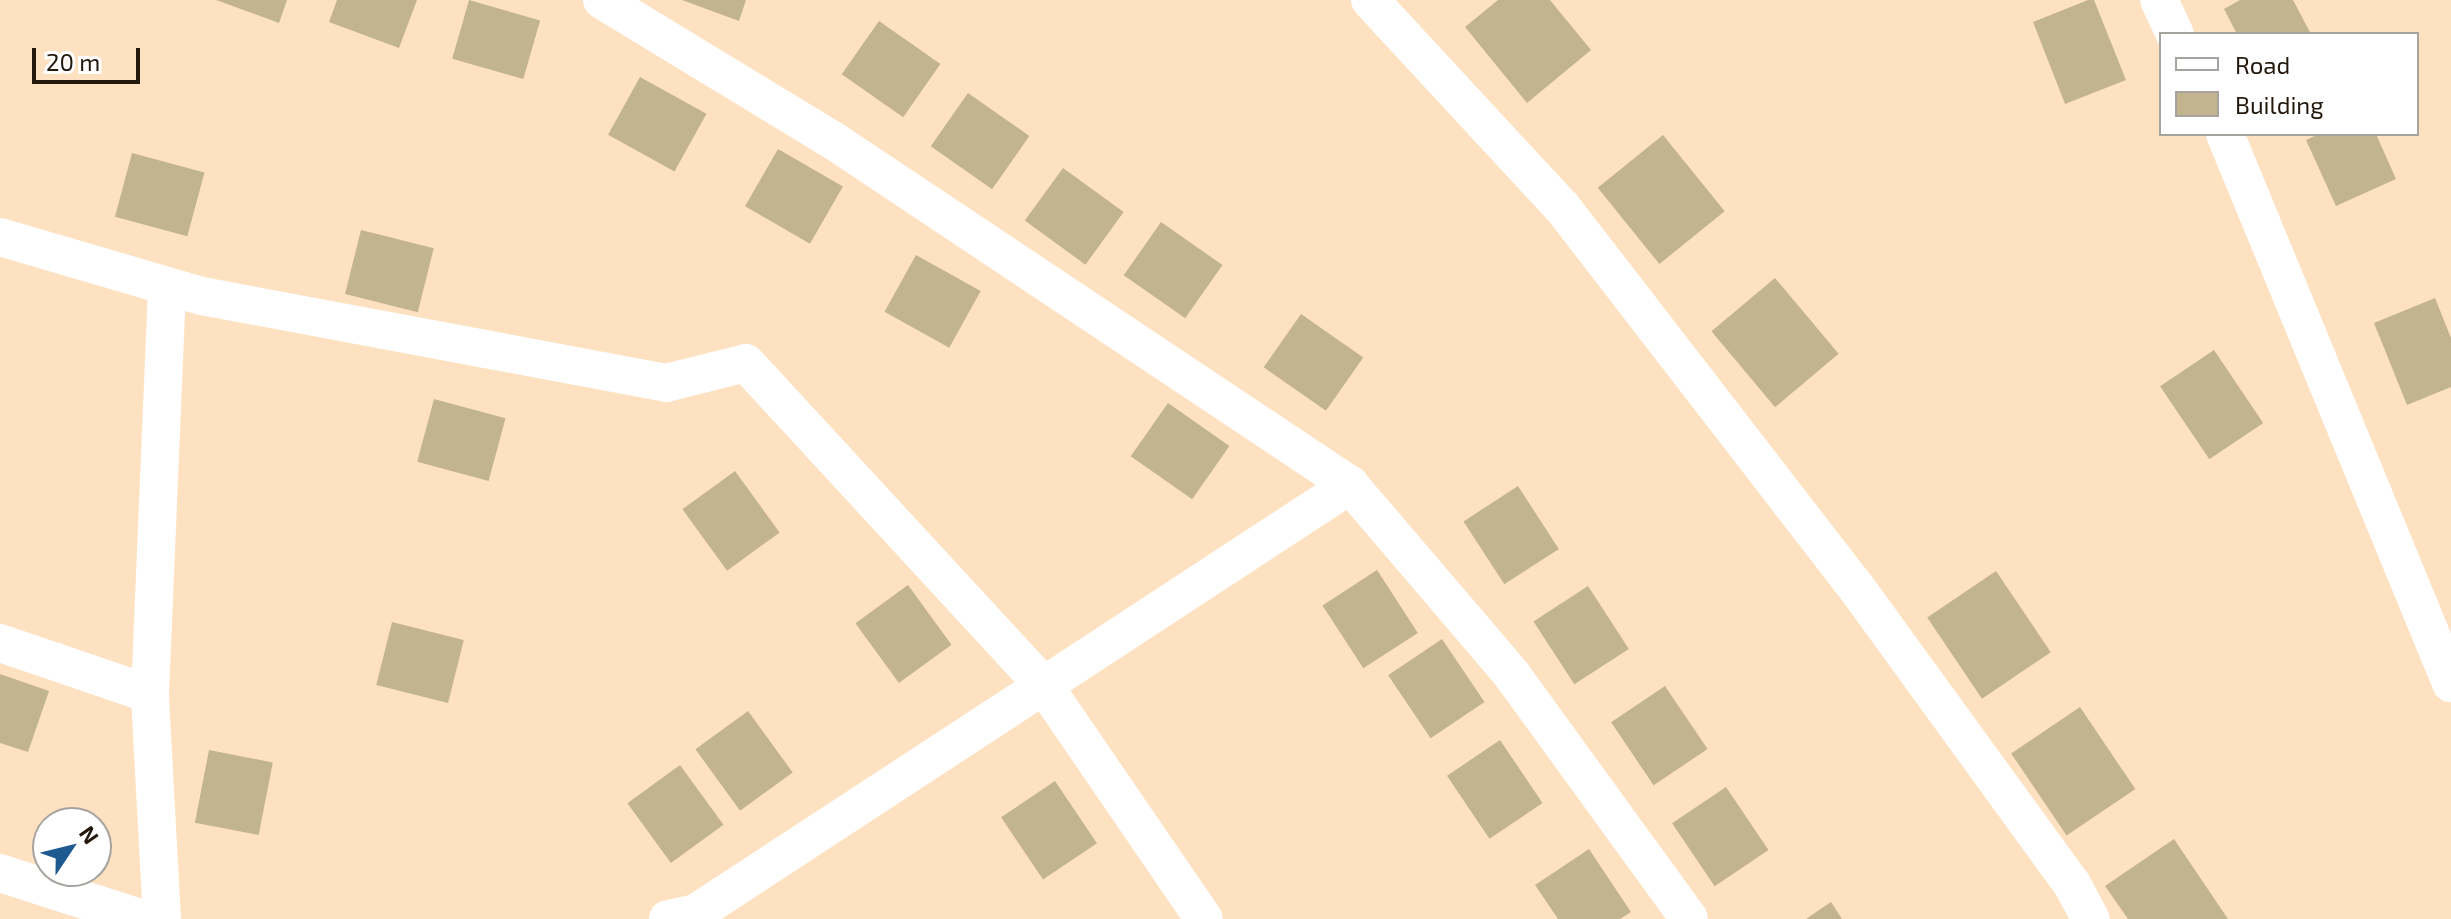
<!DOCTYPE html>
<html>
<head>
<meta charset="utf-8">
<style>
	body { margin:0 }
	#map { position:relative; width:2451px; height:919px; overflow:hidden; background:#fee1c0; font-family:"Exo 2",sans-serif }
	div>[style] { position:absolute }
	.building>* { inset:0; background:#c2b48e; transform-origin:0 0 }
	.street>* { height:38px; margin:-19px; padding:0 19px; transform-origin:19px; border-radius:19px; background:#fff }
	span { translate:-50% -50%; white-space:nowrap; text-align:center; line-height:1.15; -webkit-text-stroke:6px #fff; paint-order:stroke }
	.legend { position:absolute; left:2159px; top:32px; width:260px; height:104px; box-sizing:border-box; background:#fff; border:2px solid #a7a39e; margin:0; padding:10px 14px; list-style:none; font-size:24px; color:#23180c }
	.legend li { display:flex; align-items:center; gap:16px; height:40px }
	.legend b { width:40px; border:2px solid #a7a39e }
	.north { position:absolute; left:32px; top:807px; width:80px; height:80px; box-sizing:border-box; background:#fff; border:2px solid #a7a39e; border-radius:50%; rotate:55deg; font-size:22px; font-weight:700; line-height:32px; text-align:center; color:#23180c }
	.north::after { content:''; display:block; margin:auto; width:28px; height:36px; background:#1e5990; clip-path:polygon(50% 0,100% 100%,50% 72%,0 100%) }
	.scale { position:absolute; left:32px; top:48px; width:108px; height:36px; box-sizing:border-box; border:4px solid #23180c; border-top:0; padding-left:10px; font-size:24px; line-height:28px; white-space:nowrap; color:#23180c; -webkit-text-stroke:6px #fff; paint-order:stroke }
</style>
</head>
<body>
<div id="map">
	<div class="building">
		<i style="clip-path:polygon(216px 0,287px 0,279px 23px)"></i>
		<i style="clip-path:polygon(337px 0,417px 0,399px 48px,329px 22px)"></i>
		<i style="left:469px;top:0;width:74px;height:61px;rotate:16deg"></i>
		<i style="clip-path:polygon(682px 0,746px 0,739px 21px)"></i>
		<i style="clip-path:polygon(1498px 0,1550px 0,1591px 50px,1527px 103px,1465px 27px)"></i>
		<i style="clip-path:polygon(2088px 0,2094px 0,2126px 80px,2065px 104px,2033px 22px)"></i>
		<i style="clip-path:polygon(2240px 0,2293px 0,2311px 34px,2237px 34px,2224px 9px)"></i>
		<i style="left:879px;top:21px;width:75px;height:65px;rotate:35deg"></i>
		<i style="left:640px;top:77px;width:76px;height:66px;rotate:29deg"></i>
		<i style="left:968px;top:93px;width:75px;height:65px;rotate:35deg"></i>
		<i style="clip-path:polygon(2319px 134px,2376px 134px,2396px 179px,2336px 206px,2306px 140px)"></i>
		<i style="left:1663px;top:135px;width:98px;height:84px;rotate:51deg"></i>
		<i style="left:778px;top:149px;width:75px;height:66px;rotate:30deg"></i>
		<i style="left:132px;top:153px;width:75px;height:66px;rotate:15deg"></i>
		<i style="left:1063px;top:168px;width:75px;height:65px;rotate:36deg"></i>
		<i style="left:1161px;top:222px;width:75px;height:65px;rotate:35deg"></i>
		<i style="left:361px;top:230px;width:75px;height:66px;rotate:14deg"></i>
		<i style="left:916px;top:255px;width:74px;height:65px;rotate:29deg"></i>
		<i style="left:1775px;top:278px;width:99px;height:83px;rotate:50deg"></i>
		<i style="clip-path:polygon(2435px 298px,2451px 338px,2451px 387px,2407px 405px,2374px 323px)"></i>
		<i style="left:1301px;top:314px;width:76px;height:65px;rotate:35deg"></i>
		<i style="left:2214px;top:350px;width:88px;height:65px;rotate:56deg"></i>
		<i style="left:434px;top:399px;width:74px;height:65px;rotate:15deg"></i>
		<i style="left:1168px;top:403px;width:75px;height:65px;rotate:35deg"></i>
		<i style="left:735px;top:471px;width:76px;height:65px;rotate:54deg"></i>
		<i style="left:1518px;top:486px;width:75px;height:65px;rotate:57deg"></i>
		<i style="left:1377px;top:570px;width:75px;height:65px;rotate:57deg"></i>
		<i style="left:1996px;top:571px;width:98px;height:83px;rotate:56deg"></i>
		<i style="left:908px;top:585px;width:74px;height:65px;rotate:54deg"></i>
		<i style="left:1588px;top:586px;width:75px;height:65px;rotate:57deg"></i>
		<i style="left:392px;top:622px;width:74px;height:65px;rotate:14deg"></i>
		<i style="left:1442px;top:639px;width:76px;height:65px;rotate:56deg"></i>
		<i style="clip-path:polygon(0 674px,49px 691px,28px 752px,0 743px)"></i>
		<i style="left:1665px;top:686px;width:76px;height:65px;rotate:56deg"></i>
		<i style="left:2080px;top:707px;width:99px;height:83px;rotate:56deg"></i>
		<i style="left:748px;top:711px;width:76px;height:65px;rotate:54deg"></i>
		<i style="left:1500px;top:740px;width:76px;height:64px;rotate:56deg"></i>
		<i style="left:209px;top:750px;width:65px;height:74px;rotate:11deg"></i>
		<i style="left:680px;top:765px;width:74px;height:65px;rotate:54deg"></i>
		<i style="left:1055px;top:781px;width:75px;height:65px;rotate:56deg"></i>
		<i style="left:1726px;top:787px;width:76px;height:65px;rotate:56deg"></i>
		<i style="clip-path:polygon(2174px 839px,2228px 919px,2128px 919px,2105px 886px)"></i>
		<i style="clip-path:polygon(1589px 849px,1631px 912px,1620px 919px,1558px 919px,1535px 885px)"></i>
		<i style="clip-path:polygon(1831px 902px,1842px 919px,1806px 919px)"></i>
	</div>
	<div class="street">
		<i style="left:602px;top:0;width:271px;rotate:31.3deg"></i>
		<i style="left:834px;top:141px;width:620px;rotate:33.69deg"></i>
		<i style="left:1350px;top:485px;width:250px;rotate:49.5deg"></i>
		<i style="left:1512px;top:675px;width:301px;rotate:54deg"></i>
		<i style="left:1370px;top:0;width:282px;rotate:47.2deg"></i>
		<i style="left:1562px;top:207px;width:475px;rotate:52.3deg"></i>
		<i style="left:1853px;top:583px;width:372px;rotate:54deg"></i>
		<i style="left:2072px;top:884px;width:40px;rotate:62deg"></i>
		<i style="left:2159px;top:0;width:38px;rotate:65deg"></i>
		<i style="left:2225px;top:134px;width:594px;rotate:67.63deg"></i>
		<i style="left:0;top:237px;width:210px;rotate:16.3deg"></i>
		<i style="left:202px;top:296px;width:472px;rotate:10.6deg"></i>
		<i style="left:666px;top:383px;width:82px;rotate:-14deg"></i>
		<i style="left:746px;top:363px;width:441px;rotate:47.3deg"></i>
		<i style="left:1045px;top:687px;width:281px;rotate:55.6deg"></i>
		<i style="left:0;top:643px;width:158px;rotate:18.8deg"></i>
		<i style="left:0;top:873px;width:150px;rotate:17.8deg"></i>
		<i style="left:162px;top:919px;width:225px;rotate:-93.1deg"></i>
		<i style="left:150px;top:694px;width:408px;rotate:-87.6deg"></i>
		<i style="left:668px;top:919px;width:29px;rotate:-12deg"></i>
		<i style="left:696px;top:913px;width:782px;rotate:-33.2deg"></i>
	</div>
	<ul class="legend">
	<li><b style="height:10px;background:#fff"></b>Road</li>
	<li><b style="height:22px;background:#c2b48e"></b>Building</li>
	</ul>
	<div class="north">N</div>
	<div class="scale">20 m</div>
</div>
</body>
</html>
